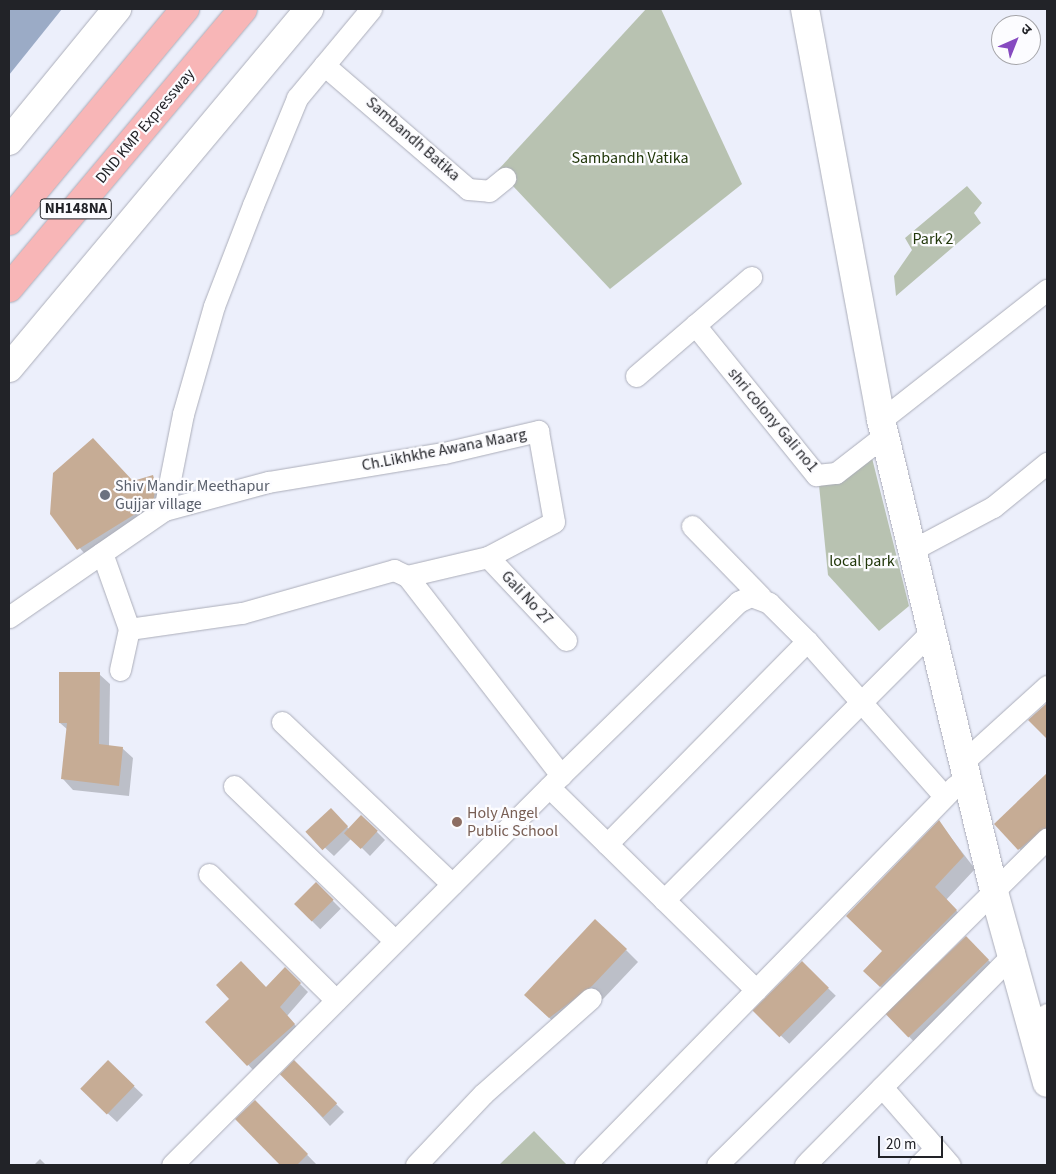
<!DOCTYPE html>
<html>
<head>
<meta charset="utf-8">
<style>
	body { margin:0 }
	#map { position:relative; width:1056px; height:1174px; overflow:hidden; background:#eceffb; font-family:"Source Sans 3","Noto Sans Devanagari",sans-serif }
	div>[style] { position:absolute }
	.green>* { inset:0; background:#b8c2b1 }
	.water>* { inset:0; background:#9babc6 }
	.shadow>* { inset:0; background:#0003; transform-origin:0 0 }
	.building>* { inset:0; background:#c6ac95; transform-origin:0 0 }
	.roads { filter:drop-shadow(0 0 1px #abadb9) drop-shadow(0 0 1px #abadb9) }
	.minor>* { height:21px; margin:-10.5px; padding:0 10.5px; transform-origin:10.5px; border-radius:10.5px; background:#fff }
	.tertiary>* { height:28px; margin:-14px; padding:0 14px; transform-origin:14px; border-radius:14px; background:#fff }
	.trunk>* { height:28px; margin:-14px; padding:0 14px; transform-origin:14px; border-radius:14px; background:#f8b6b7 }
	.dots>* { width:14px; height:14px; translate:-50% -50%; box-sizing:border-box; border:2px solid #fcfcff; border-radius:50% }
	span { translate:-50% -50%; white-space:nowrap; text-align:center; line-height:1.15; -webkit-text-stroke:4.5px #fcfcff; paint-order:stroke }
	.shield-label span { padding:1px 4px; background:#fcfcff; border:1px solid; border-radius:4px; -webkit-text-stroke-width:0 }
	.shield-label { font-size:15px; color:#222328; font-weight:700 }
	.street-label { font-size:16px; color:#222328 }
	.park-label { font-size:16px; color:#21370a }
	.worship-label { font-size:16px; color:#5b616d }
	.left { translate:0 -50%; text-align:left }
	.education-label { font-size:16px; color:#785e54 }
	.frame { position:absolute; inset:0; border:10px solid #222328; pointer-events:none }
	.north { position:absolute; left:991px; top:15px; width:50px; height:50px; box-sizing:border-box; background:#fcfcff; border:1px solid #a5a5a9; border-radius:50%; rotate:44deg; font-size:14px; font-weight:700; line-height:20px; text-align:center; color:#222328 }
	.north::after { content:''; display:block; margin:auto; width:18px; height:22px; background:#864ac0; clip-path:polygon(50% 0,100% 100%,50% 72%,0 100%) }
	.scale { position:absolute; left:878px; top:1136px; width:65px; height:22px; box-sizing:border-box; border:2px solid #222328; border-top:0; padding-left:6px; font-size:15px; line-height:18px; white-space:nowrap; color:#222328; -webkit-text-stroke:4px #fcfcff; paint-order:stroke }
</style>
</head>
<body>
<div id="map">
	<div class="green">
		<i style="clip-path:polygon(646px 9px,661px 9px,742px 184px,610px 289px,498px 170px)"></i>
		<i style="clip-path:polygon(967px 186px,982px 203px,974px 213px,981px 223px,896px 296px,894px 276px,912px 250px,905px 238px)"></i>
		<i style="clip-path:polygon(870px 450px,909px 606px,879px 631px,828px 575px,819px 485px)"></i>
		<i style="clip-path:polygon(534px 1131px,567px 1165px,499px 1165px)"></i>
	</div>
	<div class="water">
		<i style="clip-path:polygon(9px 9px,62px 9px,9px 75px)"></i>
	</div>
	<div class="shadow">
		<i style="clip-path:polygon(153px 477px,169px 493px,95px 566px,51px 514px)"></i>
		<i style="clip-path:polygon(99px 674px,110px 684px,109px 746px,122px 748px,133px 758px,129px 796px,73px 790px,63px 779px,68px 730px,60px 723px)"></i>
		<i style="clip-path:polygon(1047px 774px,1047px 845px,1031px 861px,996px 824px)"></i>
		<i style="clip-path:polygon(331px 810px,349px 829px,361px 816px,385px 840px,370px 856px,352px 838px,334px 856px,309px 833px)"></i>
		<i style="clip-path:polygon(939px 822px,975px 869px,946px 900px,968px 923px,892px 998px,877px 983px,883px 952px)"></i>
		<i style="left:316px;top:884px;width:35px;height:29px;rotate:45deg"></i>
		<i style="left:966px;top:938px;width:44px;height:110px;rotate:45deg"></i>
		<i style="clip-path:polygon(626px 950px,638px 962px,604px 998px,562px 1030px,538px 1007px)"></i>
		<i style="left:802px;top:963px;width:47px;height:67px;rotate:44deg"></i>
		<i style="clip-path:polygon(285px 969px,308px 992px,287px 1016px,302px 1033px,256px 1073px,207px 1022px,231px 999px,266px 988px)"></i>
		<i style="clip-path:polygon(108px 1062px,143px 1095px,117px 1122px,91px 1098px)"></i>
		<i style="clip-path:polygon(294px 1062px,344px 1112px,330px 1126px,282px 1074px)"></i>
		<i style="clip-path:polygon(255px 1101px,317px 1165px,281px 1165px,237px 1119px)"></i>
		<i style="clip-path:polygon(40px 1159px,46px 1165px,34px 1165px)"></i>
	</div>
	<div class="building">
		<i style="clip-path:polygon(93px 438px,133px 481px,153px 475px,156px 485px,153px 503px,77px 550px,50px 514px,53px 473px)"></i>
		<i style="clip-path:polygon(59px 672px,100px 672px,99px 744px,123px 747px,119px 786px,61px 779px,67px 723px,59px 723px)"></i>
		<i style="clip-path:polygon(1047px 703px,1047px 739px,1028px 720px)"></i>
		<i style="clip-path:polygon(1047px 773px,1047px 827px,1018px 850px,994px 824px)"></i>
		<i style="left:331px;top:808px;width:25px;height:35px;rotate:47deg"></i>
		<i style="left:361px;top:815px;width:23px;height:25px;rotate:43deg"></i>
		<i style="clip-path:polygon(939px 820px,964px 856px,935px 887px,957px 910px,880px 987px,863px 971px,882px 951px,846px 916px)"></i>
		<i style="left:316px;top:882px;width:25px;height:31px;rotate:45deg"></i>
		<i style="clip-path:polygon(595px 919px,627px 949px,592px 986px,549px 1018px,524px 995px)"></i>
		<i style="left:966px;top:936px;width:33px;height:112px;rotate:46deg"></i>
		<i style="clip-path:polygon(241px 961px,266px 987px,285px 967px,301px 983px,280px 1007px,295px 1024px,247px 1066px,205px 1022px,229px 999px,216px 985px)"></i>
		<i style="left:802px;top:961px;width:38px;height:70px;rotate:45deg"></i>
		<i style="left:108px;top:1060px;width:37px;height:40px;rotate:44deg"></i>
		<i style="left:294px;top:1060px;width:61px;height:20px;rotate:45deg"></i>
		<i style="clip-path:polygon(255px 1100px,308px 1154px,297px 1165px,280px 1165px,235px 1119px)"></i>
	</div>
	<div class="roads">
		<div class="minor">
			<i style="left:324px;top:65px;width:190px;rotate:40.7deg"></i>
			<i style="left:468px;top:189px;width:21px;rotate:5deg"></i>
			<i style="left:489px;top:191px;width:21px;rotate:-39deg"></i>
			<i style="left:695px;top:325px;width:193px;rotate:51.1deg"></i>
			<i style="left:816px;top:475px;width:20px;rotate:-6deg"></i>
			<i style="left:836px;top:473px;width:62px;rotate:-37.8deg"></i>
			<i style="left:636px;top:376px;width:152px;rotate:-40.7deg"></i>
			<i style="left:881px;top:420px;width:211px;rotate:-38.1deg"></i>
			<i style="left:164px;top:510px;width:108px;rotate:-15.1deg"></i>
			<i style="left:268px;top:482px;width:178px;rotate:-9.4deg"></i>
			<i style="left:444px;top:453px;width:97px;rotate:-13.2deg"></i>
			<i style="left:538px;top:431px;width:92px;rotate:80deg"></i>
			<i style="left:554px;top:522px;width:75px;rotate:152.1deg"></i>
			<i style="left:488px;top:557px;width:83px;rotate:166.8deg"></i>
			<i style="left:692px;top:526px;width:99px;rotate:45.8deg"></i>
			<i style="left:912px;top:550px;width:92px;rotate:-28deg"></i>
			<i style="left:993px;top:507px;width:70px;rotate:-39.2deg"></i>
			<i style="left:102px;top:553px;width:81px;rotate:70.4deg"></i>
			<i style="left:129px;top:629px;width:42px;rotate:102.4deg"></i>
			<i style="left:488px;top:557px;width:114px;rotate:46.8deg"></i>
			<i style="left:9px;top:617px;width:188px;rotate:-34.6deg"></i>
			<i style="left:164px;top:510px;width:98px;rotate:-78.8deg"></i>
			<i style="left:183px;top:414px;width:112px;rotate:-74deg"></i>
			<i style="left:214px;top:306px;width:108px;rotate:-68.9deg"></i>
			<i style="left:253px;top:205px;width:116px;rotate:-67.6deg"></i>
			<i style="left:297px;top:98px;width:116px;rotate:-50.3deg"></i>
			<i style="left:129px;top:629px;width:114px;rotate:-8.1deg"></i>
			<i style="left:242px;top:613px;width:158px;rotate:-15.8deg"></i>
			<i style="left:394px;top:570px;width:14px;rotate:25deg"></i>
			<i style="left:407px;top:576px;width:252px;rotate:52.3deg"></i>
			<i style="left:282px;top:722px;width:235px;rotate:43.6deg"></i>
			<i style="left:962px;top:763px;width:115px;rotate:-42.2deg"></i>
			<i style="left:234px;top:786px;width:223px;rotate:43.9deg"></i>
			<i style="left:549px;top:787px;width:290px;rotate:44.4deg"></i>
			<i style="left:607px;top:844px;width:285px;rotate:-45.4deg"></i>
			<i style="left:209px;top:874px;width:179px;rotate:44.8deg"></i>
			<i style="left:664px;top:900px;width:378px;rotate:-45.1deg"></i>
			<i style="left:1033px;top:1028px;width:20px;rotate:-45deg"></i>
			<i style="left:882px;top:1087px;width:103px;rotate:48.9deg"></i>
			<i style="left:172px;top:1165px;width:551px;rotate:-45.07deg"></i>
			<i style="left:561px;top:775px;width:248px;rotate:-44.3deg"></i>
			<i style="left:738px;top:602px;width:14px;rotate:-25deg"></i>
			<i style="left:751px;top:596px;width:19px;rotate:21deg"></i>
			<i style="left:769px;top:603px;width:54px;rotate:45deg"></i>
			<i style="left:807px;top:641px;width:207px;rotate:48.5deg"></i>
			<i style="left:416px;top:1165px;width:98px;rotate:-46.7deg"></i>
			<i style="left:483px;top:1094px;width:144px;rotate:-41.6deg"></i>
			<i style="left:585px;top:1165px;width:530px;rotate:-45.69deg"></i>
			<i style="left:717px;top:1165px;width:464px;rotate:-44.7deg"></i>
			<i style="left:805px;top:1165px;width:298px;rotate:-45.4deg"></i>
			<i style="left:919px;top:1165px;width:23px;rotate:-45deg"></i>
		</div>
		<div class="tertiary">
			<i style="left:805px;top:9px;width:418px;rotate:79.5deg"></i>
			<i style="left:881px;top:420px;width:485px;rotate:76.5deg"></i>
			<i style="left:994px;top:892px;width:198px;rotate:74.5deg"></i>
			<i style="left:9px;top:141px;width:171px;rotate:-50.7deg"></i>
			<i style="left:9px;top:368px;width:468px;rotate:-50.1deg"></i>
		</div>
		<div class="trunk">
			<i style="left:9px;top:221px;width:276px;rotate:-50.3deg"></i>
			<i style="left:9px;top:288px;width:364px;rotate:-50deg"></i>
		</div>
	</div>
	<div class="dots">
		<i style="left:105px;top:495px;background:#6b7280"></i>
		<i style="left:457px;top:822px;background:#8d6e63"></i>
	</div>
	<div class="shield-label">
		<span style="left:76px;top:209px">NH148NA</span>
	</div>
	<div class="street-label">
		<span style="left:145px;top:126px;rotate:-50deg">DND KMP Expressway</span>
		<span style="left:413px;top:139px;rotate:41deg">Sambandh Batika</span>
		<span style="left:773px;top:420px;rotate:50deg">shri colony Gali no1</span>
		<span style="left:444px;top:450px;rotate:-11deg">Ch.Likhkhe Awana Maarg</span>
		<span style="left:527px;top:598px;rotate:47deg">Gali No 27</span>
	</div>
	<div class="park-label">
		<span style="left:630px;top:158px">Sambandh Vatika</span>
		<span style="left:933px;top:239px">Park 2</span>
		<span style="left:862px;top:561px">local park</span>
	</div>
	<div class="worship-label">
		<span class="left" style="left:115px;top:495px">Shiv Mandir Meethapur<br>Gujjar village</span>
	</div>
	<div class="education-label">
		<span class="left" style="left:467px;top:822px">Holy Angel<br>Public School</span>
	</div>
	<div class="frame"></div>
	<div class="north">उ</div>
	<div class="scale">20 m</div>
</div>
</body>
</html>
